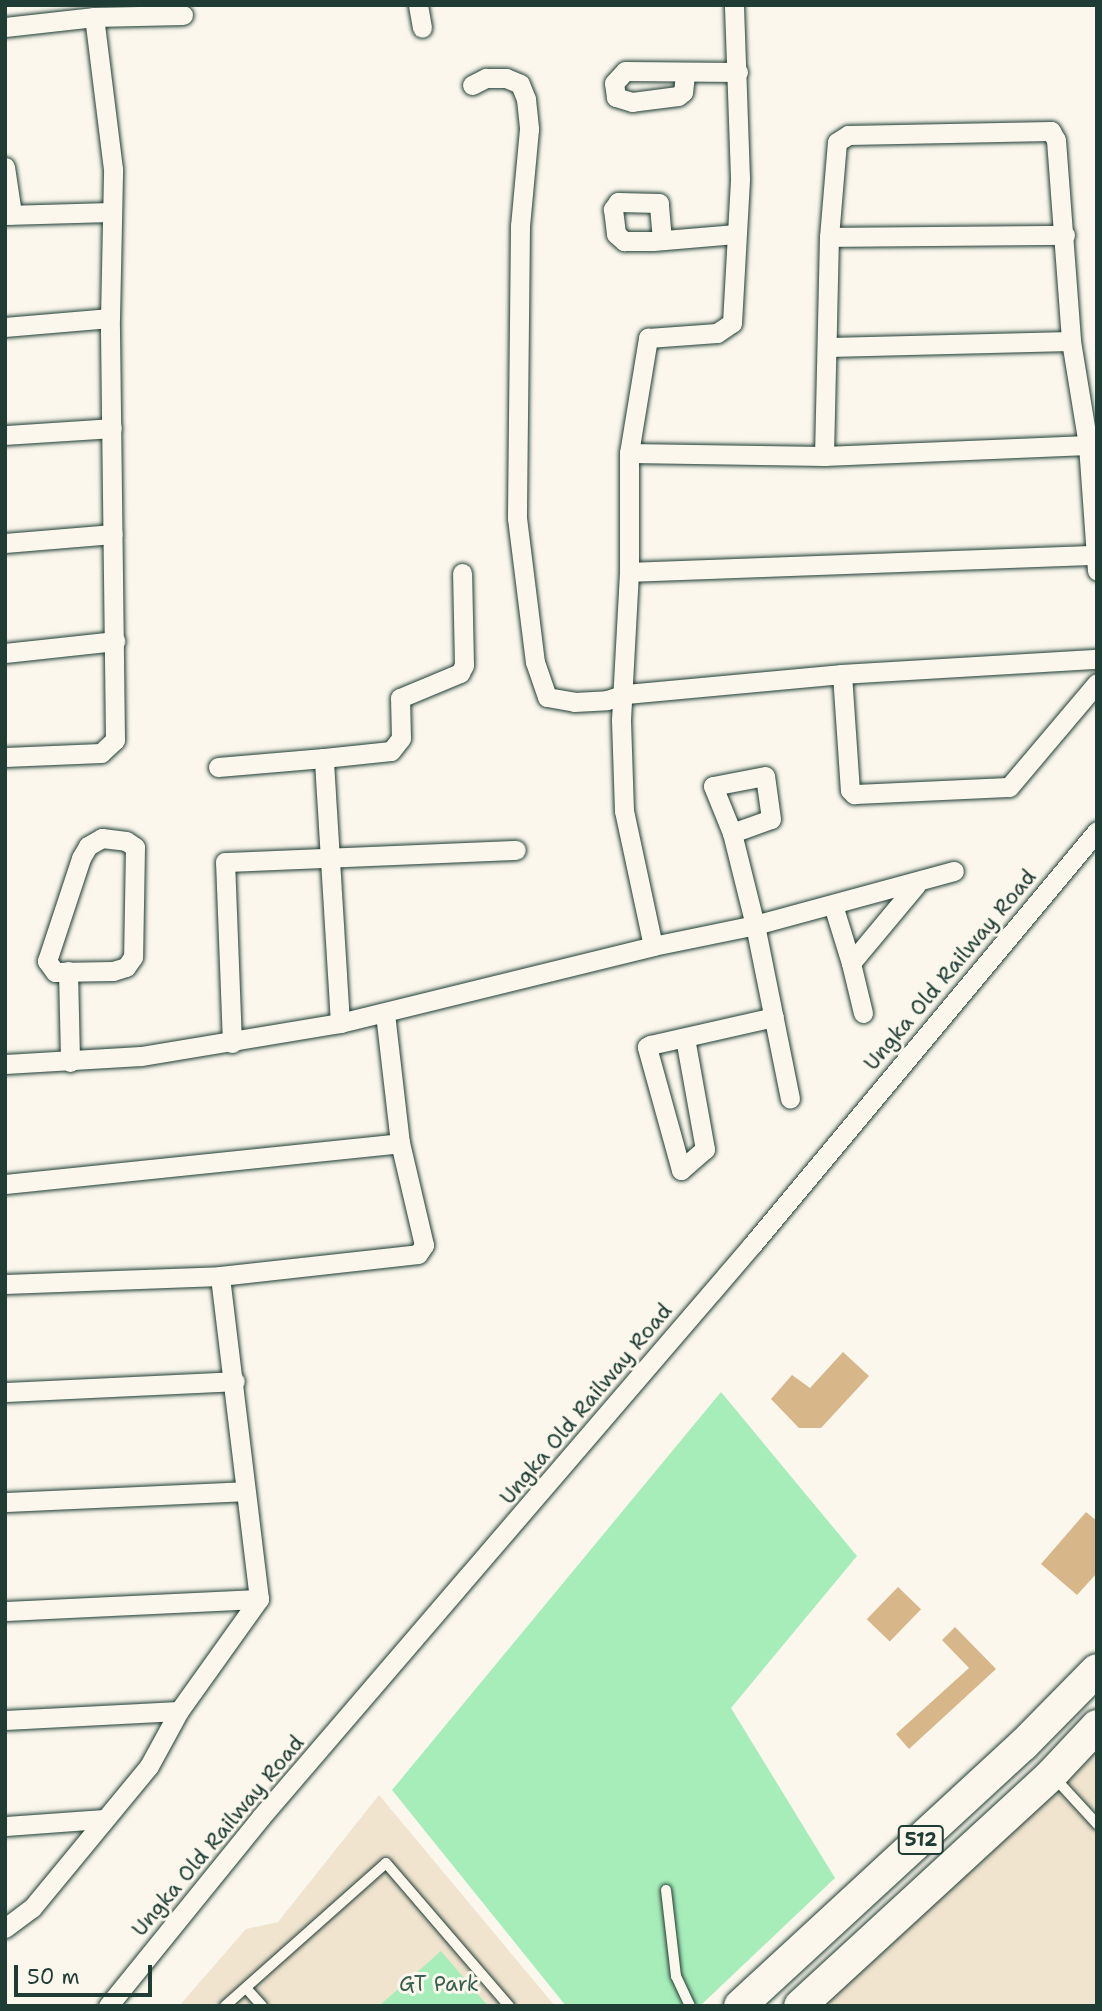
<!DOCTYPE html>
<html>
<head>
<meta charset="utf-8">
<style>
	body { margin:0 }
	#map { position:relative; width:1102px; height:2011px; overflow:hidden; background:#fbf7ec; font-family:"Shantell Sans",sans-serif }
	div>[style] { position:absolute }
	.built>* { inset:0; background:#f0e4cf }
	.green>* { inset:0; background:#a7edba }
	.building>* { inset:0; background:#d7b68a; transform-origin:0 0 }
	.roads { filter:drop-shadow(0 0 2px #1f3d34) drop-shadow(0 0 2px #1f3d34) }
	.service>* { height:10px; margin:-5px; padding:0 5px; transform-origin:5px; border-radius:5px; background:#fbf7ec }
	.minor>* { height:19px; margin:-9.5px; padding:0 9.5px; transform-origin:9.5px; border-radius:9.5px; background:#fbf7ec }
	.primary>* { height:32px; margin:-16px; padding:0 16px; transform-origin:16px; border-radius:16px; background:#fbf7ec }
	span { translate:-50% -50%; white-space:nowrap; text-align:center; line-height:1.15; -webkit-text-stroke:6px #fbf7ec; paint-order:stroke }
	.shield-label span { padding:2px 5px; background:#fbf7ec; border:2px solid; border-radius:5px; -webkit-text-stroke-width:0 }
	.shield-label { font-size:19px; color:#1f3d34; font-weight:700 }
	.street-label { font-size:21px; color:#1f3d34 }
	.park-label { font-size:21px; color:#3a604f }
	.frame { position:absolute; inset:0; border:7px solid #1f3d34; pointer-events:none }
	.scale { position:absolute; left:14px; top:1965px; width:138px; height:32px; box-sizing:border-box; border:4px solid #1f3d34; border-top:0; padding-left:9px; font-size:21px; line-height:24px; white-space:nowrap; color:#1f3d34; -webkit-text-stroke:5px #fbf7ec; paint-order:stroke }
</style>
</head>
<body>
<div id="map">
	<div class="built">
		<i style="clip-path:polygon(1097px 1746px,1097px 2006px,820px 2006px,1043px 1804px)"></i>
		<i style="clip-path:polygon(379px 1795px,555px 2006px,179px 2006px,246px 1929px,278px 1922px)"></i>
	</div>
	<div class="green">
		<i style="clip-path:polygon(721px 1392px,857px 1556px,731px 1708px,835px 1878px,700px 2006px,566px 2006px,392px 1790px)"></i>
		<i style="clip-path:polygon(441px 1951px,488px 2006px,379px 2006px)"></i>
	</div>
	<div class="building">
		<i style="clip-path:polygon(843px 1352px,869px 1376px,821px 1428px,799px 1428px,771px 1399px,792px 1375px,810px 1388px)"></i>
		<i style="clip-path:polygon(1086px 1512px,1097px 1521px,1097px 1573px,1077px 1595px,1041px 1564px)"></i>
		<i style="left:898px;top:1587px;width:32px;height:45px;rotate:44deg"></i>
		<i style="clip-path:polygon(955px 1627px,996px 1669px,909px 1749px,896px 1734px,969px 1668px,942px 1640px)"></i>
	</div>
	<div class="roads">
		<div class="service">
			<i style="left:1054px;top:1777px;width:64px;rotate:47.5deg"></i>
			<i style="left:666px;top:1890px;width:87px;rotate:83.4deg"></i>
			<i style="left:676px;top:1976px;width:33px;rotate:65deg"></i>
			<i style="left:246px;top:1988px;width:24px;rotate:48deg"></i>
			<i style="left:225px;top:2006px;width:215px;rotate:-41.6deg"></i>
			<i style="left:386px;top:1863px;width:189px;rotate:49.3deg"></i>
		</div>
		<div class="minor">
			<i style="left:418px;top:5px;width:23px;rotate:80deg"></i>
			<i style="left:5px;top:27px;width:90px;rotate:-6.4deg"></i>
			<i style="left:94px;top:17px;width:89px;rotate:-1.3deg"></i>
			<i style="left:685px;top:74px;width:18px;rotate:96deg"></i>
			<i style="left:683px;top:92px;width:6px;rotate:141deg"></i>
			<i style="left:678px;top:96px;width:46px;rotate:172.6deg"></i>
			<i style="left:632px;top:102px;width:17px;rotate:-163deg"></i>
			<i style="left:616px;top:97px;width:14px;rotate:-98deg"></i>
			<i style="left:614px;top:83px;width:16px;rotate:-47deg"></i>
			<i style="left:625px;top:71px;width:113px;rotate:0.5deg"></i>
			<i style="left:472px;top:85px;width:16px;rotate:-27deg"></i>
			<i style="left:486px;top:78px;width:20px"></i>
			<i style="left:506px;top:78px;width:15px;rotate:23deg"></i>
			<i style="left:520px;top:84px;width:16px;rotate:68deg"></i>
			<i style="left:526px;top:99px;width:30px;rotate:84deg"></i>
			<i style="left:529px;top:129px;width:97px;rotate:95.3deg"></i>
			<i style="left:520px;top:226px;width:292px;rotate:90.6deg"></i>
			<i style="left:517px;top:518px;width:145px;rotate:82.9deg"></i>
			<i style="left:535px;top:662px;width:37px;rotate:71deg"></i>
			<i style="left:547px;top:697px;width:27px;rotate:10deg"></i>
			<i style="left:574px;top:702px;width:33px;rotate:-3deg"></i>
			<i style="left:607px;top:700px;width:20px;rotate:-18deg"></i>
			<i style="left:626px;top:694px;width:217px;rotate:-5.3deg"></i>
			<i style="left:842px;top:674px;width:255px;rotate:-3.4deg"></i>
			<i style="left:5px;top:167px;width:48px;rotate:81.5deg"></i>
			<i style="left:5px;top:215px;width:106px;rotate:-1.6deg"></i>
			<i style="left:829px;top:237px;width:236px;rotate:-0.5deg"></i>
			<i style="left:662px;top:240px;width:37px;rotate:-95deg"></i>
			<i style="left:659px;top:203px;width:41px;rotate:-178.6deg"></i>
			<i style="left:618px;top:202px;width:9px;rotate:126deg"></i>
			<i style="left:613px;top:209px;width:25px;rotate:83deg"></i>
			<i style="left:616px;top:234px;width:11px;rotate:41deg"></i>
			<i style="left:624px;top:241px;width:29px"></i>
			<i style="left:653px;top:241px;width:83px;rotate:-4.8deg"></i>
			<i style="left:5px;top:327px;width:105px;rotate:-4.9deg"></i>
			<i style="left:828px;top:347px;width:243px;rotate:-1.4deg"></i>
			<i style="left:5px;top:435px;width:107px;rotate:-3.7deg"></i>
			<i style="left:629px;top:453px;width:195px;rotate:0.9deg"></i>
			<i style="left:824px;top:456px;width:264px;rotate:-2.4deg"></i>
			<i style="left:824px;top:456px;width:219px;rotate:-88.7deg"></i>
			<i style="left:829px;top:237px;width:95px;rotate:-85.2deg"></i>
			<i style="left:837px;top:142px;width:13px;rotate:-32deg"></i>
			<i style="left:848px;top:135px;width:203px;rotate:-1.1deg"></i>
			<i style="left:1051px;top:131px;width:10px;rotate:61deg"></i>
			<i style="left:1056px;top:140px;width:202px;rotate:85.7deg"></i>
			<i style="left:1071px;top:341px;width:105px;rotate:80.7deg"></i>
			<i style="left:1088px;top:445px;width:126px;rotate:85.9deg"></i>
			<i style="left:5px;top:543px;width:108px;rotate:-4.8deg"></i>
			<i style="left:629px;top:572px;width:466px;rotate:-2.1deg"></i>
			<i style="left:5px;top:653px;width:111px;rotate:-6.2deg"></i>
			<i style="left:842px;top:674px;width:116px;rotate:86.1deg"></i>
			<i style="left:850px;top:790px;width:6px;rotate:45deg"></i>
			<i style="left:854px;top:794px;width:155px;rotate:-2.6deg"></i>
			<i style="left:1009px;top:787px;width:136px;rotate:-49.8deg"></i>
			<i style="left:5px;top:757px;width:96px;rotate:-2.4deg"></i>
			<i style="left:101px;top:753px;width:19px;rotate:-43deg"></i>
			<i style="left:115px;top:740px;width:422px;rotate:-90.7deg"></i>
			<i style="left:110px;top:318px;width:149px;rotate:-88.8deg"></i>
			<i style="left:113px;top:169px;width:153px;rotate:-97.1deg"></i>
			<i style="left:218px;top:767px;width:106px;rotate:-4.9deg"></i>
			<i style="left:732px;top:833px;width:41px;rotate:-19.7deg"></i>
			<i style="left:771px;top:819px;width:43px;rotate:-97.9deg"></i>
			<i style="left:765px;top:776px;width:53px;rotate:169.1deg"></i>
			<i style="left:713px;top:786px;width:51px;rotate:68deg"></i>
			<i style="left:732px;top:833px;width:95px;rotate:76deg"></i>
			<i style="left:755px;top:925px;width:177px;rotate:78.6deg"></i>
			<i style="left:102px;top:838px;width:24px;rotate:7deg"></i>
			<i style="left:126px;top:841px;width:11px;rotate:34deg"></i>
			<i style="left:135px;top:847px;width:110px;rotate:91deg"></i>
			<i style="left:133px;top:957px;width:12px;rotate:125deg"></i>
			<i style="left:126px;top:967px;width:14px;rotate:163deg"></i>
			<i style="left:113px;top:971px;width:58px;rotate:179deg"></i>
			<i style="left:55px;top:972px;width:14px;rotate:-126deg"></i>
			<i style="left:47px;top:961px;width:108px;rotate:-71.7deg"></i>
			<i style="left:81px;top:858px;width:14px;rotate:-60deg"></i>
			<i style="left:88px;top:846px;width:16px;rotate:-30deg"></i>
			<i style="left:833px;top:905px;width:61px;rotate:72.8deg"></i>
			<i style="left:653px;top:946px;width:104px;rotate:-11.6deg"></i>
			<i style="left:755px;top:925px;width:206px;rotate:-15.2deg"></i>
			<i style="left:68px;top:971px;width:91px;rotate:88.7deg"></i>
			<i style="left:863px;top:1013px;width:51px;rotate:-103.5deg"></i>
			<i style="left:851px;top:963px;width:102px;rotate:-50.2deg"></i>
			<i style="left:340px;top:1023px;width:265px;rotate:-93.5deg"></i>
			<i style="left:324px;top:758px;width:67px;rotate:-6deg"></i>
			<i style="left:391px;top:751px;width:16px;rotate:-52deg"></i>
			<i style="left:401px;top:738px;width:40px;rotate:-91.4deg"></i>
			<i style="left:400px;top:698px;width:65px;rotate:-22.6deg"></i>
			<i style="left:460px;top:673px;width:9px;rotate:-63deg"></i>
			<i style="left:464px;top:665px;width:92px;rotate:-91.2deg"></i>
			<i style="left:685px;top:1038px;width:113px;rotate:79.8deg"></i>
			<i style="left:705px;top:1149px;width:32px;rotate:139deg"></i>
			<i style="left:681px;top:1170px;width:128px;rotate:-105.5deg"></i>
			<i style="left:647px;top:1047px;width:4px;rotate:-34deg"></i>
			<i style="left:650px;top:1045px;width:127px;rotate:-12.7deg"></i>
			<i style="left:232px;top:1043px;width:181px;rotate:-92.2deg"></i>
			<i style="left:225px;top:862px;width:291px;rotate:-2.4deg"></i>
			<i style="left:5px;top:1064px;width:136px;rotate:-3.4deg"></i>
			<i style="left:141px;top:1056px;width:202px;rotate:-9.4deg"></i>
			<i style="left:340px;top:1023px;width:322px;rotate:-13.8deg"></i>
			<i style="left:653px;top:946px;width:138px;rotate:-102.1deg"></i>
			<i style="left:624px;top:811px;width:91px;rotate:-91.9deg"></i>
			<i style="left:621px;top:720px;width:148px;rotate:-86.9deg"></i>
			<i style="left:629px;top:572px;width:119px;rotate:-90deg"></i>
			<i style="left:629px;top:453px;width:117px;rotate:-80.6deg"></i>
			<i style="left:648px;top:338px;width:69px;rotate:-4.1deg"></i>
			<i style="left:717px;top:333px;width:18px;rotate:-34deg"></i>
			<i style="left:732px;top:323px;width:145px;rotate:-86.8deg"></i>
			<i style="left:740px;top:178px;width:173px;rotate:-92deg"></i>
			<i style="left:5px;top:1184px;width:397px;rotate:-5.9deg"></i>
			<i style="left:5px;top:1284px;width:215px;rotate:-2.1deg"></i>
			<i style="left:220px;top:1276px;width:199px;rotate:-6.3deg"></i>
			<i style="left:418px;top:1254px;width:11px;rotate:-56deg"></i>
			<i style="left:424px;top:1245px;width:105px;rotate:-103.2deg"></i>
			<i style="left:400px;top:1143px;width:131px;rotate:-96.6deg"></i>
			<i style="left:5px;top:1392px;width:230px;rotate:-2.7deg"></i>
			<i style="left:5px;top:1502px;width:240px;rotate:-2.6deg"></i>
			<i style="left:5px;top:1611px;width:254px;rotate:-2.7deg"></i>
			<i style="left:5px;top:1720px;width:174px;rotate:-3deg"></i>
			<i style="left:5px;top:1826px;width:97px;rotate:-4.1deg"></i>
			<i style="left:5px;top:1928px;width:34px;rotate:-37deg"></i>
			<i style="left:32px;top:1908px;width:184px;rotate:-50.5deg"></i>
			<i style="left:149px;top:1766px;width:63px;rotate:-61.4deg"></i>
			<i style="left:179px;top:1711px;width:138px;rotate:-54.5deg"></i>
			<i style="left:259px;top:1599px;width:325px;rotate:-96.9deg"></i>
			<i style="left:108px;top:2006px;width:243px;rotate:-51deg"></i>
			<i style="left:261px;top:1817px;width:754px;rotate:-49.36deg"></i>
			<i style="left:752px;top:1245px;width:539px;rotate:-50.19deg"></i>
		</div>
		<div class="primary">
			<i style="left:740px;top:2006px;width:385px;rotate:-42.7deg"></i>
			<i style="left:1023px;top:1745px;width:105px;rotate:-45.4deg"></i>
			<i style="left:800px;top:2006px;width:343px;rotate:-42.6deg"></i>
			<i style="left:1052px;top:1774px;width:66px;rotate:-46.8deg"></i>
		</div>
	</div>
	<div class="shield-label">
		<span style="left:921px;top:1840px">512</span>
	</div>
	<div class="street-label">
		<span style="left:950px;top:970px;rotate:-50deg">Ungka Old Railway Road</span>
		<span style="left:586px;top:1404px;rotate:-50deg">Ungka Old Railway Road</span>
		<span style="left:218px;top:1836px;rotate:-50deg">Ungka Old Railway Road</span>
	</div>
	<div class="park-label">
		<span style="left:439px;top:1984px">GT Park</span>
	</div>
	<div class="frame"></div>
	<div class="scale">50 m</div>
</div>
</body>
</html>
